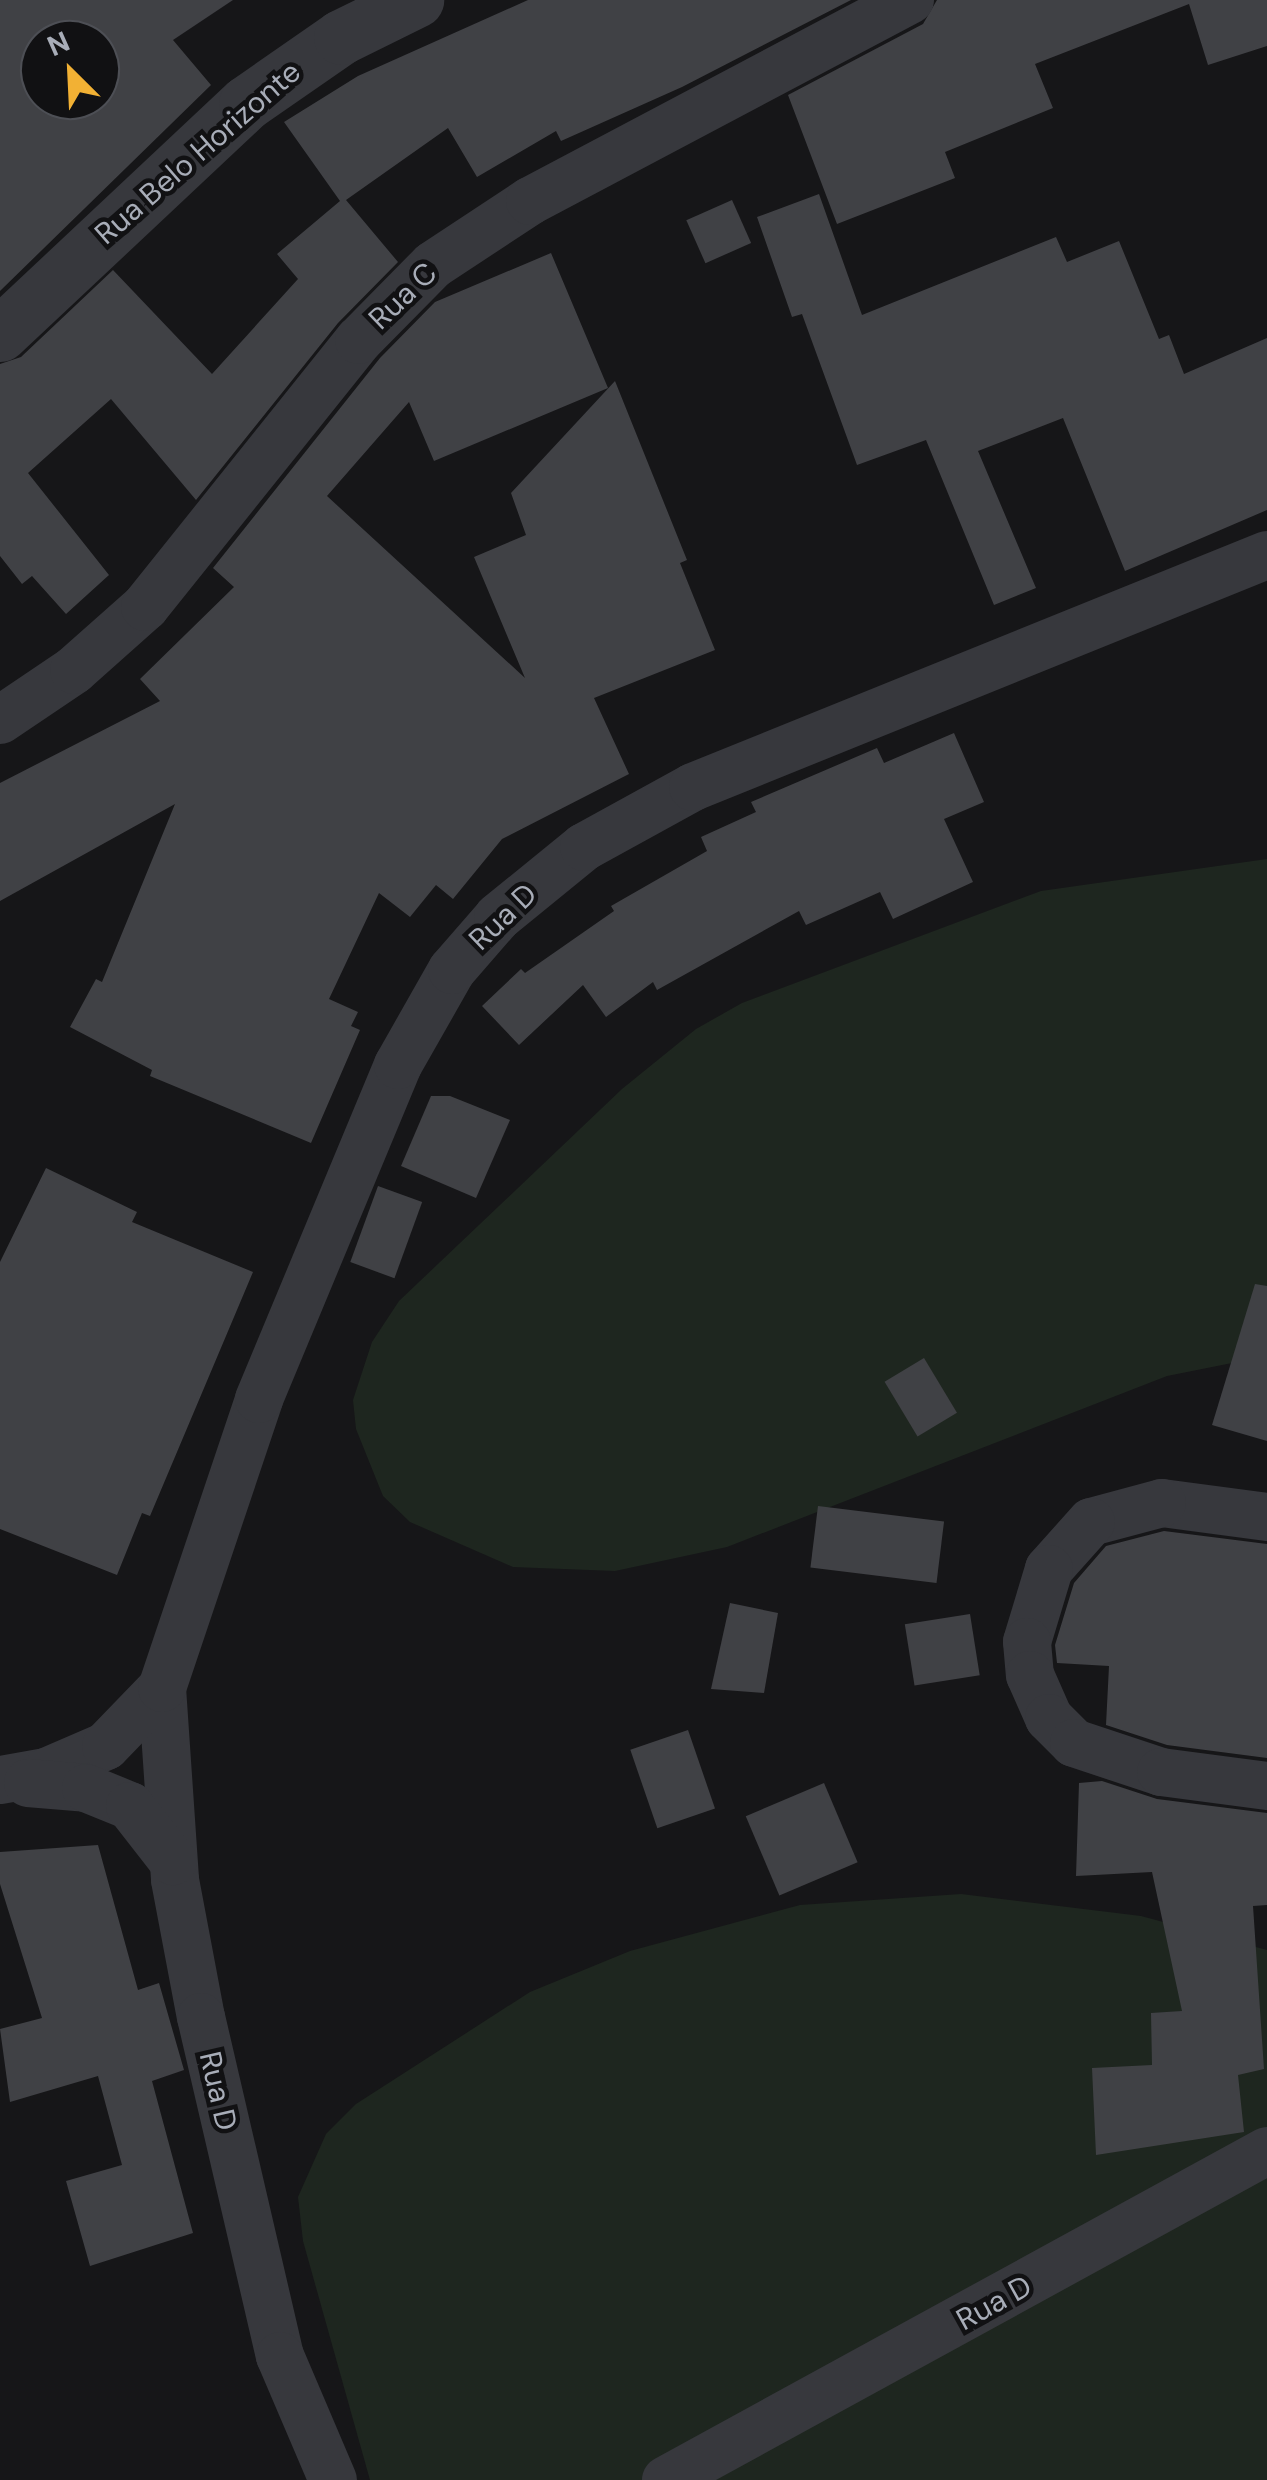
<!DOCTYPE html>
<html>
<head>
<meta charset="utf-8">
<style>
	body { margin:0 }
	#map { position:relative; width:1267px; height:2480px; overflow:hidden; background:#161618; font-family:"DM Sans",sans-serif }
	div>[style] { position:absolute }
	.green>* { inset:0; background:#1e261f }
	.building>* { inset:0; background:#404145; transform-origin:0 0 }
	.minor>* { height:48px; margin:-24px; padding:0 24px; transform-origin:24px; border-radius:24px; background:#37383d }
	.tertiary>* { height:55px; margin:-27.5px; padding:0 27.5px; transform-origin:27.5px; border-radius:27.5px; background:#37383d }
	span { translate:-50% -50%; white-space:nowrap; text-align:center; line-height:1.15; -webkit-text-stroke:9px #111113; paint-order:stroke }
	.street-label { font-size:30px; color:#a8adb8 }
	.north { position:absolute; left:20px; top:20px; width:100px; height:100px; box-sizing:border-box; background:#111113; border:2px solid #4d4f55; border-radius:50%; rotate:336deg; font-size:28px; font-weight:700; line-height:40px; text-align:center; color:#a8adb8 }
	.north::after { content:''; display:block; margin:auto; width:35px; height:45px; background:#f2b134; clip-path:polygon(50% 0,100% 100%,50% 72%,0 100%) }
</style>
</head>
<body>
<div id="map">
	<div class="green">
		<i style="clip-path:polygon(1267px 859px,1267px 1356px,1167px 1376px,727px 1547px,615px 1571px,513px 1567px,410px 1522px,383px 1496px,356px 1429px,353px 1400px,372px 1342px,399px 1301px,622px 1089px,696px 1029px,742px 1003px,1041px 891px)"></i>
		<i style="clip-path:polygon(961px 1894px,1141px 1916px,1267px 1950px,1267px 2480px,370px 2480px,303px 2241px,298px 2197px,326px 2134px,356px 2104px,530px 1992px,630px 1951px,800px 1905px)"></i>
	</div>
	<div class="building">
		<i style="clip-path:polygon(evenodd,0 0,233px 0,173px 40px,211px 85px,0 291px,0 0,40px 40px,100px 40px,100px 100px,40px 100px,40px 40px)"></i>
		<i style="clip-path:polygon(528px 0,851px 0,682px 87px,561px 141px,556px 131px,477px 177px,448px 128px,346px 200px,398px 262px,338px 323px,196px 500px,111px 399px,28px 473px,109px 575px,66px 614px,32px 576px,22px 584px,0 556px,0 364px,21px 357px,113px 270px,212px 374px,298px 279px,277px 254px,340px 201px,284px 122px,358px 76px)"></i>
		<i style="clip-path:polygon(937px 0,1267px 0,1267px 46px,1208px 65px,1189px 4px,1035px 64px,1053px 108px,945px 152px,955px 178px,837px 224px,788px 95px,923px 24px)"></i>
		<i style="clip-path:polygon(819px 194px,862px 315px,1056px 237px,1067px 262px,1119px 241px,1159px 339px,1169px 335px,1184px 374px,1267px 338px,1267px 510px,1125px 571px,1063px 418px,978px 451px,1036px 588px,994px 605px,926px 440px,857px 465px,802px 314px,792px 317px,757px 217px)"></i>
		<i style="left:732px;top:200px;width:47px;height:50px;rotate:66deg"></i>
		<i style="clip-path:polygon(551px 253px,608px 388px,434px 461px,409px 402px,327px 496px,525px 678px,474px 557px,526px 535px,511px 493px,615px 381px,687px 560px,680px 563px,715px 650px,594px 698px,629px 774px,502px 839px,453px 899px,436px 885px,410px 917px,379px 893px,329px 999px,358px 1012px,351px 1026px,360px 1030px,311px 1143px,150px 1076px,152px 1070px,70px 1027px,96px 979px,102px 982px,175px 804px,0 901px,0 783px,160px 701px,140px 679px,234px 587px,213px 568px,380px 358px,435px 302px)"></i>
		<i style="clip-path:polygon(954px 733px,984px 802px,944px 819px,973px 882px,893px 919px,880px 892px,806px 925px,799px 911px,657px 990px,653px 982px,606px 1017px,583px 985px,519px 1045px,482px 1006px,521px 969px,525px 973px,614px 911px,611px 906px,707px 851px,701px 837px,756px 812px,751px 802px,877px 748px,884px 763px)"></i>
		<i style="clip-path:polygon(431px 1096px,450px 1096px,510px 1120px,476px 1198px,401px 1166px)"></i>
		<i style="clip-path:polygon(46px 1168px,137px 1212px,132px 1222px,253px 1272px,150px 1516px,142px 1513px,117px 1575px,0 1529px,0 1262px)"></i>
		<i style="left:378px;top:1186px;width:47px;height:81px;rotate:20deg"></i>
		<i style="clip-path:polygon(1255px 1284px,1267px 1286px,1267px 1441px,1212px 1425px)"></i>
		<i style="left:924px;top:1358px;width:64px;height:46px;rotate:59deg"></i>
		<i style="left:818px;top:1506px;width:127px;height:62px;rotate:7deg"></i>
		<i style="clip-path:polygon(1164px 1531px,1267px 1544px,1267px 1758px,1167px 1745px,1106px 1725px,1109px 1666px,1057px 1663px,1055px 1645px,1074px 1583px,1106px 1546px)"></i>
		<i style="clip-path:polygon(730px 1603px,778px 1613px,764px 1693px,711px 1689px)"></i>
		<i style="left:970px;top:1614px;width:62px;height:66px;rotate:81deg"></i>
		<i style="left:688px;top:1730px;width:83px;height:61px;rotate:71deg"></i>
		<i style="clip-path:polygon(1102px 1781px,1157px 1799px,1267px 1813px,1267px 1905px,1253px 1906px,1264px 2069px,1238px 2075px,1244px 2132px,1096px 2155px,1092px 2068px,1152px 2065px,1151px 2013px,1182px 2011px,1152px 1872px,1076px 1876px,1079px 1783px)"></i>
		<i style="left:824px;top:1783px;width:86px;height:85px;rotate:67deg"></i>
		<i style="clip-path:polygon(98px 1845px,138px 1990px,159px 1983px,184px 2070px,152px 2081px,193px 2233px,90px 2266px,66px 2181px,122px 2165px,98px 2076px,10px 2102px,0 2029px,42px 2018px,0 1884px,0 1852px)"></i>
	</div>
	<div class="minor">
		<i style="left:0;top:720px;width:89px;rotate:-34deg"></i>
		<i style="left:74px;top:670px;width:95px;rotate:-41.6deg"></i>
		<i style="left:145px;top:607px;width:342px;rotate:-51.3deg"></i>
		<i style="left:359px;top:340px;width:105px;rotate:-45.4deg"></i>
		<i style="left:433px;top:265px;width:116px;rotate:-33.4deg"></i>
		<i style="left:530px;top:201px;width:430px;rotate:-27.9deg"></i>
		<i style="left:1267px;top:1517px;width:106px;rotate:-172.4deg"></i>
		<i style="left:1162px;top:1503px;width:73px;rotate:165deg"></i>
		<i style="left:1091px;top:1522px;width:63px;rotate:131.8deg"></i>
		<i style="left:1049px;top:1569px;width:76px;rotate:106.8deg"></i>
		<i style="left:1027px;top:1642px;width:33px;rotate:85deg"></i>
		<i style="left:1030px;top:1675px;width:47px;rotate:66.2deg"></i>
		<i style="left:1049px;top:1718px;width:35px;rotate:45deg"></i>
		<i style="left:1074px;top:1743px;width:92px;rotate:18.4deg"></i>
		<i style="left:1161px;top:1772px;width:107px;rotate:7.5deg"></i>
		<i style="left:162px;top:1688px;width:192px;rotate:86.1deg"></i>
		<i style="left:175px;top:1880px;width:139px;rotate:79.3deg"></i>
		<i style="left:201px;top:2017px;width:348px;rotate:76.9deg"></i>
		<i style="left:280px;top:2356px;width:135px;rotate:66.9deg"></i>
		<i style="left:0;top:1780px;width:47px;rotate:-9.9deg"></i>
		<i style="left:46px;top:1772px;width:65px;rotate:-23.4deg"></i>
		<i style="left:106px;top:1746px;width:81px;rotate:-46deg"></i>
		<i style="left:162px;top:1688px;width:305px;rotate:-71.4deg"></i>
		<i style="left:259px;top:1399px;width:362px;rotate:-67.4deg"></i>
		<i style="left:398px;top:1065px;width:109px;rotate:-60.4deg"></i>
		<i style="left:452px;top:970px;width:70px;rotate:-49deg"></i>
		<i style="left:498px;top:917px;width:111px;rotate:-39.1deg"></i>
		<i style="left:584px;top:847px;width:124px;rotate:-28.8deg"></i>
		<i style="left:693px;top:787px;width:619px;rotate:-22.01deg"></i>
		<i style="left:28px;top:1783px;width:58px;rotate:4.9deg"></i>
		<i style="left:86px;top:1788px;width:48px;rotate:22.2deg"></i>
		<i style="left:130px;top:1806px;width:70px;rotate:52deg"></i>
		<i style="left:666px;top:2480px;width:685px;rotate:-28.7deg"></i>
	</div>
	<div class="tertiary">
		<i style="left:0;top:334px;width:337px;rotate:-43.2deg"></i>
		<i style="left:246px;top:103px;width:116px;rotate:-34.8deg"></i>
		<i style="left:341px;top:37px;width:84px;rotate:-26.3deg"></i>
	</div>
	<div class="street-label">
		<span style="left:198px;top:153px;rotate:-41deg">Rua Belo Horizonte</span>
		<span style="left:403px;top:296px;rotate:-44deg">Rua C</span>
		<span style="left:503px;top:917px;rotate:-44deg">Rua D</span>
		<span style="left:218px;top:2091px;rotate:77deg">Rua D</span>
		<span style="left:994px;top:2303px;rotate:-29deg">Rua D</span>
	</div>
	<div class="north">N</div>
</div>
</body>
</html>
